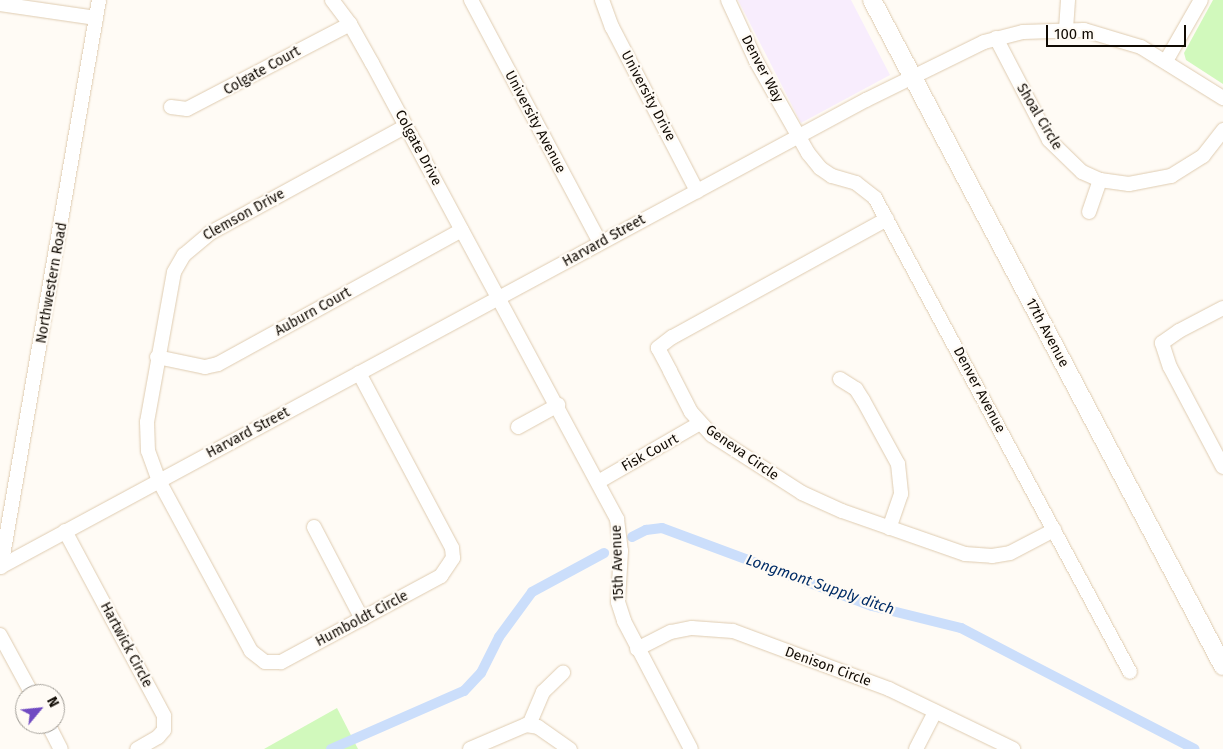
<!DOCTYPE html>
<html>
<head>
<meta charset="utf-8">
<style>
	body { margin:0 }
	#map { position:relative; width:1223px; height:749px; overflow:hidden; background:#fffbf5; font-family:"Fira Sans",sans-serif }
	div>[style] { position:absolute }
	.commercial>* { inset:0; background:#f8edfd }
	.green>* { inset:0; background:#d1f9bc }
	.canal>* { height:10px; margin:-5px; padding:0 5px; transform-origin:5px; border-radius:5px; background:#cbdefb }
	.roads { filter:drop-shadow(0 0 1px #dfccb1) drop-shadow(0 0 1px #dfccb1) }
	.minor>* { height:14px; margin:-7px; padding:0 7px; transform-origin:7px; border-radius:7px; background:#fff }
	.major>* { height:18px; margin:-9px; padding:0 9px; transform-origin:9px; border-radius:9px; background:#fff }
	span { translate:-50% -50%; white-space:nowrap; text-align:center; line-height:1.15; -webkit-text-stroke:4.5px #fffbf5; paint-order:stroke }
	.street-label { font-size:14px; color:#100a03 }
	.water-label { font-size:15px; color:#002c66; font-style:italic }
	.north { position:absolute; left:15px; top:684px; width:50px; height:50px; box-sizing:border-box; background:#fffbf5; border:1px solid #9f9b94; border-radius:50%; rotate:62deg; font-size:14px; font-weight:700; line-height:20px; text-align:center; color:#100a03 }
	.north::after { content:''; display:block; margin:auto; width:18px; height:22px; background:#704ac2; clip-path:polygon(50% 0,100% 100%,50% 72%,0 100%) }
	.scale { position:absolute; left:1046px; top:25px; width:140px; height:22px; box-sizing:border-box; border:2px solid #100a03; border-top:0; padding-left:6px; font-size:15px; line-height:18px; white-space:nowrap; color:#100a03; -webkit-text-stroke:4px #fffbf5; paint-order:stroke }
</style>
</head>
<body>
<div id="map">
	<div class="commercial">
		<i style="clip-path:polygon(738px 0,851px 0,890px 75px,801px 123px)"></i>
	</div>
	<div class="green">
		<i style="clip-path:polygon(1213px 0,1223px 0,1223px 84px,1186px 60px,1184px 53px)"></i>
		<i style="clip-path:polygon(337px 708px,358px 749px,264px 749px)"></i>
	</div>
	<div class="canal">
		<i style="left:632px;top:537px;width:16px;rotate:-27deg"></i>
		<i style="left:646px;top:530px;width:16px;rotate:-7deg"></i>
		<i style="left:662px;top:528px;width:224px;rotate:20.4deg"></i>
		<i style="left:872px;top:606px;width:92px;rotate:13.9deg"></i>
		<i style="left:961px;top:628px;width:263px;rotate:27.4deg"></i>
		<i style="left:331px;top:749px;width:145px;rotate:-23.6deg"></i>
		<i style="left:464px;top:691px;width:25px;rotate:-47deg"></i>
		<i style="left:481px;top:673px;width:40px;rotate:-63.4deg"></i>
		<i style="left:499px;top:637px;width:56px;rotate:-53.7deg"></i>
		<i style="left:532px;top:592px;width:82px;rotate:-28.4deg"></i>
	</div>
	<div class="roads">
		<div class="minor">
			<i style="left:332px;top:0;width:30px;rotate:53deg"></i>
			<i style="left:350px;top:24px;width:45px;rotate:60.6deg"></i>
			<i style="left:372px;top:63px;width:518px;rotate:61.75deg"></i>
			<i style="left:617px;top:519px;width:32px;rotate:83deg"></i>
			<i style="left:621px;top:551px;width:51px;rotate:93.4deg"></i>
			<i style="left:618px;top:602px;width:20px;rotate:72deg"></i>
			<i style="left:624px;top:621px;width:144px;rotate:62.4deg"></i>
			<i style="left:471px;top:0;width:275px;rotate:62deg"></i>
			<i style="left:602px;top:0;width:29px;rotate:70deg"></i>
			<i style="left:612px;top:27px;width:185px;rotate:62.6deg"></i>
			<i style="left:728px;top:0;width:67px;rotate:65.3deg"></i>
			<i style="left:756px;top:61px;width:106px;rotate:60.5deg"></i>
			<i style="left:808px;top:153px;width:19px;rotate:51deg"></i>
			<i style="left:820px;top:168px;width:14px;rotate:34deg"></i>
			<i style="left:832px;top:176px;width:25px;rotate:16deg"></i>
			<i style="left:856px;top:183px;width:24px;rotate:38deg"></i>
			<i style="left:875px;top:198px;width:538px;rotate:61.72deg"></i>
			<i style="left:0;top:4px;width:97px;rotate:8.3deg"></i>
			<i style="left:1066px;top:29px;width:29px;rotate:-86deg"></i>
			<i style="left:996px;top:38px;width:115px;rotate:62.5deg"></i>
			<i style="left:1049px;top:140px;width:46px;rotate:44.1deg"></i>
			<i style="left:1082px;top:172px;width:20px;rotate:24deg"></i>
			<i style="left:1100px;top:180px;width:29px;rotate:8deg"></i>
			<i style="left:1129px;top:184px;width:43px;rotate:-10.8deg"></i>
			<i style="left:1171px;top:176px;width:38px;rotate:-32deg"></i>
			<i style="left:1203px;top:156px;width:33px;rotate:-52deg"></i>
			<i style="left:1166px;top:61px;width:70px;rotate:-60.2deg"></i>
			<i style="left:171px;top:107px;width:16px;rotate:7deg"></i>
			<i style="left:187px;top:109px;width:184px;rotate:-27.5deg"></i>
			<i style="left:1089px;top:212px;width:34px;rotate:-71deg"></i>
			<i style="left:887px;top:219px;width:245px;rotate:151.2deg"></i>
			<i style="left:672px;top:337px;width:18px;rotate:142deg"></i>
			<i style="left:658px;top:348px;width:26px;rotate:62deg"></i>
			<i style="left:670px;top:371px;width:46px;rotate:62.9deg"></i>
			<i style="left:691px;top:412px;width:31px;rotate:48deg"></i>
			<i style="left:712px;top:435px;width:107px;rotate:32.8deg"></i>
			<i style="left:802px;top:493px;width:44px;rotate:24.2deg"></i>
			<i style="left:842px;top:511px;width:130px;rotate:19.3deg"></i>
			<i style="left:965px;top:554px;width:27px;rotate:4deg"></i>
			<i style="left:992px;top:556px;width:18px;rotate:-9deg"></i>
			<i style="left:1010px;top:553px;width:50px;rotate:-27.6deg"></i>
			<i style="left:1223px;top:308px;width:50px;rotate:152.4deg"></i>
			<i style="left:1179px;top:331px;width:21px;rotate:145deg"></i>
			<i style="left:1162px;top:343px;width:25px;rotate:72deg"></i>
			<i style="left:1170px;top:367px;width:113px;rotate:62.1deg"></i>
			<i style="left:157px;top:357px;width:49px;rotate:11.8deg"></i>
			<i style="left:205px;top:367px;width:13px;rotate:-13deg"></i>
			<i style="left:218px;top:364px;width:278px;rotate:-28.8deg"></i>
			<i style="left:359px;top:373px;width:198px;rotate:62deg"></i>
			<i style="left:452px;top:548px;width:10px;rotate:84deg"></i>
			<i style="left:453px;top:558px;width:22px;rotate:124deg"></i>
			<i style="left:441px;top:576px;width:182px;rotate:151.7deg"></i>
			<i style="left:281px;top:662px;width:16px;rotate:180deg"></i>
			<i style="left:265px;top:662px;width:18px;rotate:-142deg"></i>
			<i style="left:251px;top:651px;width:193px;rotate:-118.4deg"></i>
			<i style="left:159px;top:481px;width:32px;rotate:-110deg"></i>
			<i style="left:148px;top:451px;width:29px;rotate:-92deg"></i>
			<i style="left:147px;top:422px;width:152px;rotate:-79.8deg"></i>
			<i style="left:174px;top:272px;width:20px;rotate:-60deg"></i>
			<i style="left:184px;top:255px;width:34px;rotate:-40deg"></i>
			<i style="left:210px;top:233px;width:223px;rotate:-28.6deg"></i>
			<i style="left:840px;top:379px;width:19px;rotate:32deg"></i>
			<i style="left:856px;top:389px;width:13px;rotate:58deg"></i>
			<i style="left:863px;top:400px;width:73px;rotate:61.3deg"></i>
			<i style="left:898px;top:464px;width:30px;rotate:84deg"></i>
			<i style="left:901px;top:494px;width:36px;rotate:109deg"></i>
			<i style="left:518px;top:427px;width:46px;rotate:-28.8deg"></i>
			<i style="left:598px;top:482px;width:118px;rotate:-30deg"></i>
			<i style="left:314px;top:527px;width:104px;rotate:62.4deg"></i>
			<i style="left:65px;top:531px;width:210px;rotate:61.8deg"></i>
			<i style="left:164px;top:716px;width:14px;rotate:90deg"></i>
			<i style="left:164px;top:730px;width:9px;rotate:131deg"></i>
			<i style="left:158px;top:737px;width:24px;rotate:150deg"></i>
			<i style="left:0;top:567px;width:984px;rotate:-28.34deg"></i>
			<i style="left:866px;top:100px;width:131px;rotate:-26.2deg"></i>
			<i style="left:984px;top:42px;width:40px;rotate:-14.4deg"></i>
			<i style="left:1023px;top:32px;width:61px;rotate:-1.9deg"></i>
			<i style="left:1084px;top:30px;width:59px;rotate:16.6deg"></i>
			<i style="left:1141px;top:47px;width:97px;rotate:31.9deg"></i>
			<i style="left:1px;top:567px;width:575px;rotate:-80.19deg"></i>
			<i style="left:0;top:635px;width:67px;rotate:61.5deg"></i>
			<i style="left:637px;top:649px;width:38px;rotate:-27deg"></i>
			<i style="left:671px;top:632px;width:21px;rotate:-11deg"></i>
			<i style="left:692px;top:628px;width:41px;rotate:4.2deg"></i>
			<i style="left:733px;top:631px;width:166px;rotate:20.4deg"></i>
			<i style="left:889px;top:689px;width:138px;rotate:25.8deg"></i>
			<i style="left:48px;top:724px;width:28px;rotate:63deg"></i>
			<i style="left:529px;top:725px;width:36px;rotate:-67deg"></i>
			<i style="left:543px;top:692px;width:28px;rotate:-44deg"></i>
			<i style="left:470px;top:749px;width:61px;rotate:-23.2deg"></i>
			<i style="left:526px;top:725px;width:12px;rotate:9deg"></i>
			<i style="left:538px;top:727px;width:39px;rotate:35deg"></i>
			<i style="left:916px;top:749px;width:42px;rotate:-62.8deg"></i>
		</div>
		<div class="major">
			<i style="left:872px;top:0;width:753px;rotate:62.21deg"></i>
		</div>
	</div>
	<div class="street-label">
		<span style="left:762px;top:69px;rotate:62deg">Denver Way</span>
		<span style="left:262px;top:71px;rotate:-29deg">Colgate Court</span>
		<span style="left:648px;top:96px;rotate:62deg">University Drive</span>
		<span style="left:1039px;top:117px;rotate:59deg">Shoal Circle</span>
		<span style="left:535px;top:122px;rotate:62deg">University Avenue</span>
		<span style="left:418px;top:148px;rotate:62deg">Colgate Drive</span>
		<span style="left:244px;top:215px;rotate:-29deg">Clemson Drive</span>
		<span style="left:604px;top:241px;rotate:-29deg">Harvard Street</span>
		<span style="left:52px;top:283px;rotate:-80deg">Northwestern Road</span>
		<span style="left:313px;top:312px;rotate:-29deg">Auburn Court</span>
		<span style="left:1047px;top:333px;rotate:62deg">17th Avenue</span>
		<span style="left:979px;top:390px;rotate:62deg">Denver Avenue</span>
		<span style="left:248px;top:433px;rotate:-28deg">Harvard Street</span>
		<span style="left:650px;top:453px;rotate:-29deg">Fisk Court</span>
		<span style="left:742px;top:453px;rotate:35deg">Geneva Circle</span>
		<span style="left:618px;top:563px;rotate:-92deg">15th Avenue</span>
		<span style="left:362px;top:619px;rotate:-28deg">Humboldt Circle</span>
		<span style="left:126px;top:645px;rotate:62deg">Hartwick Circle</span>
		<span style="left:828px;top:667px;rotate:20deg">Denison Circle</span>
	</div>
	<div class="water-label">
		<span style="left:820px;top:585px;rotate:19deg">Longmont Supply ditch</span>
	</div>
	<div class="north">N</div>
	<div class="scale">100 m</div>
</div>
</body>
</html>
